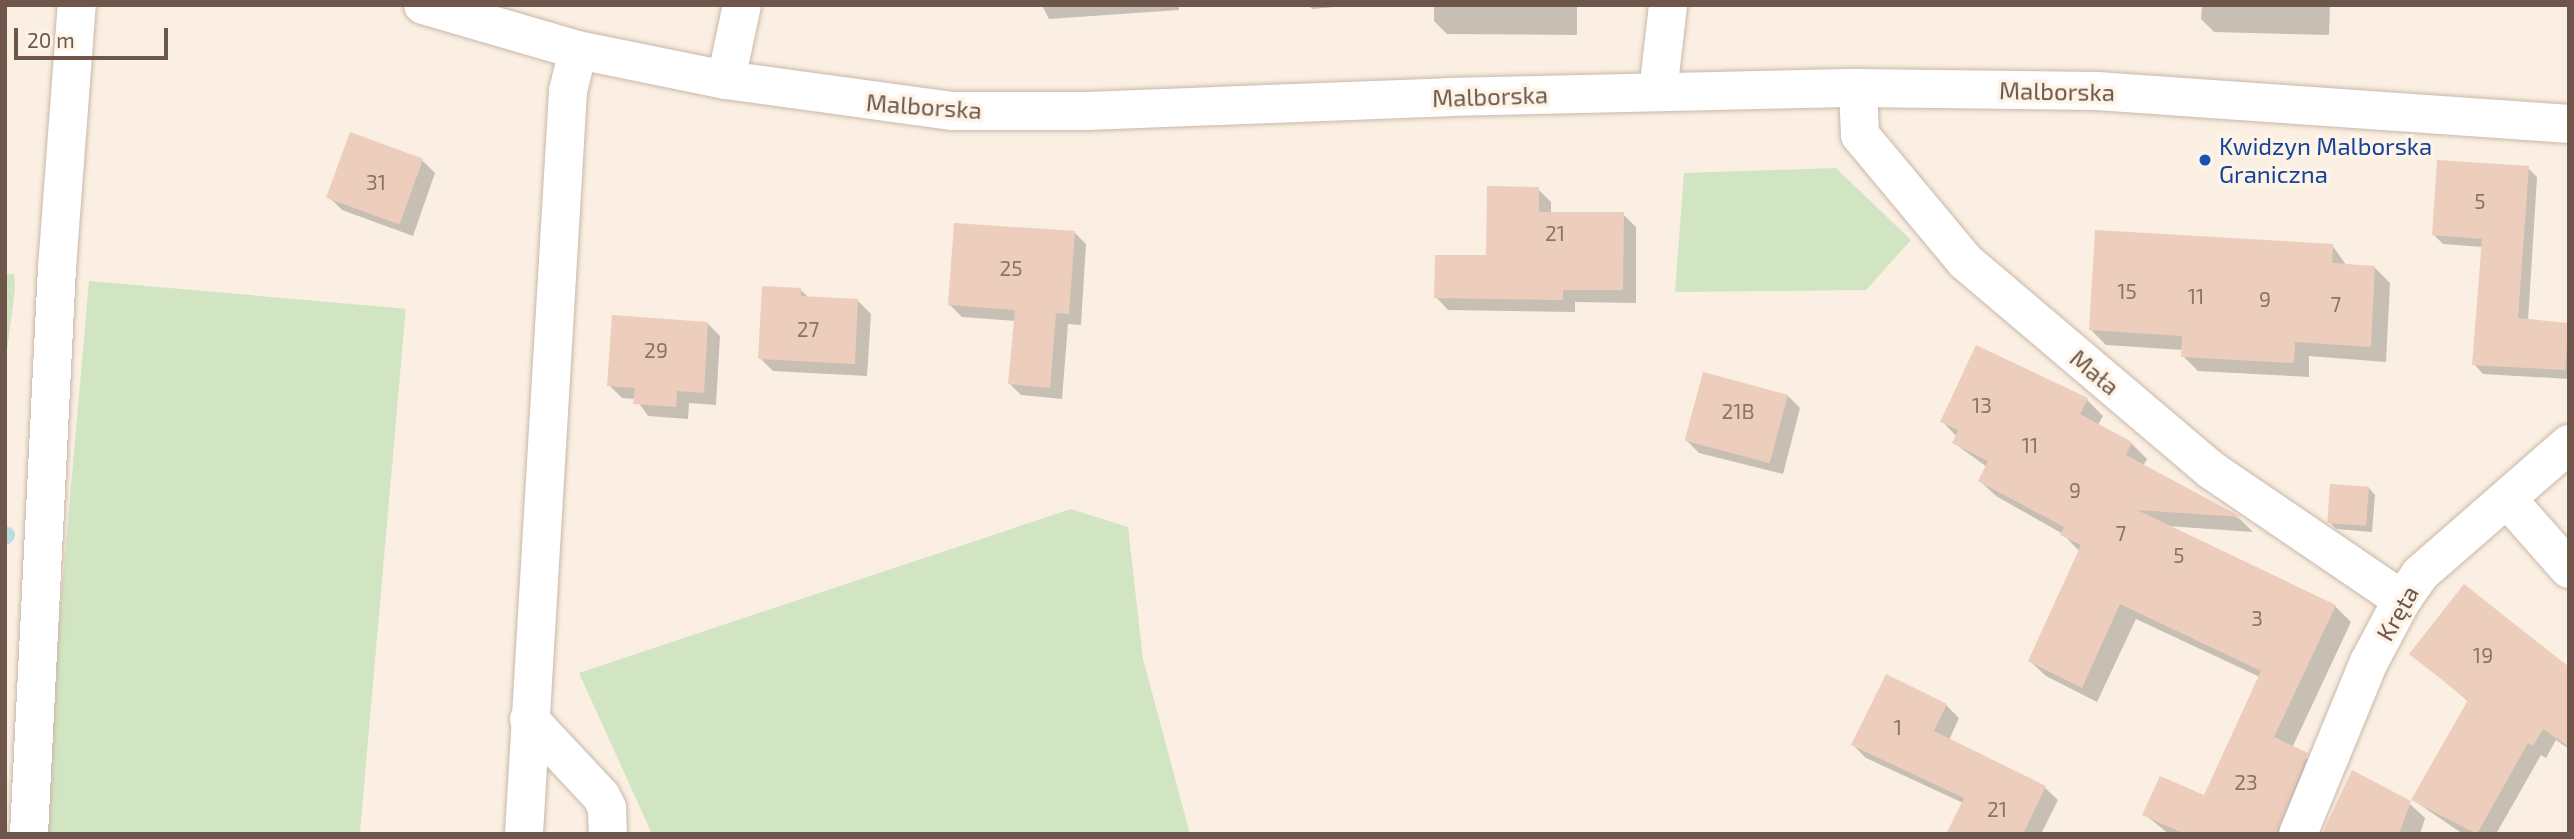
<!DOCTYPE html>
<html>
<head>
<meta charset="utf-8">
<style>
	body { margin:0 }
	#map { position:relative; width:2574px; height:839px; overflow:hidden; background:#faefe2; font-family:"Exo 2",sans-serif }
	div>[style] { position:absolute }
	.green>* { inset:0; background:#d2e5c2; transform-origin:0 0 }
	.shadow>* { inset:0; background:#0003 }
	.stream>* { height:16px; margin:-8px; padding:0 8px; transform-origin:8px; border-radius:8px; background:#b9dde1 }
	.building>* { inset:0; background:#edcdbc; transform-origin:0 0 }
	.roads { filter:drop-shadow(0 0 2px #c9b7aa) drop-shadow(0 0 2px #c9b7aa) }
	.minor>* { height:38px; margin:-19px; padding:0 19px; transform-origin:19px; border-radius:19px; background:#fff }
	.dots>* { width:19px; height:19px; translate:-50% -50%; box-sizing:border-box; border:4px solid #fdf4e7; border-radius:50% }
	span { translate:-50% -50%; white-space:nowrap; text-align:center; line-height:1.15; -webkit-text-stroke:7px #fdf4e7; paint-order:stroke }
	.number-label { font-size:21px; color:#8e7467 }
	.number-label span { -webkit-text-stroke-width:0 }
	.street-label { font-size:24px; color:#6f564b }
	.transit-label { font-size:24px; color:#164399 }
	.left { translate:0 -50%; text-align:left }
	.frame { position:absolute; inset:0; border:7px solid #6f564b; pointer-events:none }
	.scale { position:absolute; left:14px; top:28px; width:154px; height:32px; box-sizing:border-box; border:4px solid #6f564b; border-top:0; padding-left:9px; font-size:21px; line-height:24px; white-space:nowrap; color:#6f564b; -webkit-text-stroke:5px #fdf4e7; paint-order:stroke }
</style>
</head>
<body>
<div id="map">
	<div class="green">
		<i style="clip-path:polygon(1836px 168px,1911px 240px,1866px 290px,1675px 292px,1684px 173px)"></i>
		<i style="clip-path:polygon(5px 274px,14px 274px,15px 289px,5px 366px)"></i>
		<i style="left:89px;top:281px;width:318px;height:554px;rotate:5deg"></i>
		<i style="clip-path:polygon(1071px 509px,1128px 527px,1143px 659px,1190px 834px,652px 834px,579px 673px)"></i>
	</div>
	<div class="shadow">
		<i style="clip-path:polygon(1042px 5px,1179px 5px,1179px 10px,1049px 19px)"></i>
		<i style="clip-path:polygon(1308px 5px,1359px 5px,1312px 9px)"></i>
		<i style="clip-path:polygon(1434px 5px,1577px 5px,1577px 35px,1447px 34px,1434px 21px)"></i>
		<i style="clip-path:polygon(2202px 5px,2330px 5px,2329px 35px,2214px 32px,2201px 19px)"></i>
		<i style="clip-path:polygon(422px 160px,435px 173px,413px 236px,342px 210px,329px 197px)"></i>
		<i style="clip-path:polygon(2528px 168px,2537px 177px,2528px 321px,2569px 325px,2569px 379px,2483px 374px,2474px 364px,2483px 247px,2443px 244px,2434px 235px)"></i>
		<i style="clip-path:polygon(1538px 189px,1551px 202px,1551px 213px,1623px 214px,1636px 227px,1636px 303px,1575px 302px,1575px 312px,1448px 310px,1436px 297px,1488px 257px)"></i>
		<i style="clip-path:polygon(1074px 232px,1086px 244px,1081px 325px,1068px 324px,1062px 399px,1021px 395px,1010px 384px,1016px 321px,962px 317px,950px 305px)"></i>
		<i style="clip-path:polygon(2332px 245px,2347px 266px,2374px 267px,2390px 283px,2386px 362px,2309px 356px,2309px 377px,2198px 371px,2183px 356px,2183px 350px,2106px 345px,2091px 330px)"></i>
		<i style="clip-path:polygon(800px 289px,809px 298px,858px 301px,871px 314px,867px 376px,773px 371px,760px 358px)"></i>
		<i style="clip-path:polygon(707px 323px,720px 336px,716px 405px,689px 403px,688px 419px,648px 416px,636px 399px,622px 398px,609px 385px)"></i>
		<i style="clip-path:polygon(1787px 395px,1800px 408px,1783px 474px,1699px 453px,1686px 440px)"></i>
		<i style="clip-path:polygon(2087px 400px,2103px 416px,2098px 425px,2131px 443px,2147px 459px,2143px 466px,2240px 519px,2253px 532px,2167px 526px,2335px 606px,2351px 622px,2292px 748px,2322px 770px,2298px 834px,2169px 834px,2144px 814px,2205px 798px,2260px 677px,2136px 619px,2097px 702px,2046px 676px,2030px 661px,2080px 552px,2063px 534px,1996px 496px,1980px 481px,1987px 467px,1954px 443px,1957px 437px,1942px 421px)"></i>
		<i style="clip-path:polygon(2369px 488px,2375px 495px,2372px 532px,2336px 529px,2330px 522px)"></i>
		<i style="clip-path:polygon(2412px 654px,2569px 669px,2569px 749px,2556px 740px,2546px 758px,2541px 755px,2496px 834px,2463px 834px,2413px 800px,2469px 702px)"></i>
		<i style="clip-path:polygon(1946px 705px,1959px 718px,1949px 740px,2045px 788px,2058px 800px,2041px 834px,1953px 834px,1963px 803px,1866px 758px,1853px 745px)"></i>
		<i style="clip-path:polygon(2409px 803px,2425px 818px,2420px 834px,2322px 834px)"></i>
	</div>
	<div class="stream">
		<i style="left:5px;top:537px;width:3px;rotate:-45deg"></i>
	</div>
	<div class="building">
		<i style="left:350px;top:132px;width:78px;height:70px;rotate:20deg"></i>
		<i style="clip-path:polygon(2437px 160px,2529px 166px,2518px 318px,2569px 323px,2565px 370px,2472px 365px,2482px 239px,2432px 235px)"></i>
		<i style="clip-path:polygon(1487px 186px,1539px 187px,1539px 212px,1624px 212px,1623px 290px,1563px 290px,1563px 300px,1434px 298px,1435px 255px,1486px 255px)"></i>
		<i style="clip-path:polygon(954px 223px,1075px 231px,1069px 314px,1056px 313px,1050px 388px,1008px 384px,1015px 310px,948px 305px)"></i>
		<i style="clip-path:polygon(2095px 230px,2333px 244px,2332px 263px,2375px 266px,2371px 347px,2295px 342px,2294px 363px,2181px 357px,2182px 336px,2089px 330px)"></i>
		<i style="clip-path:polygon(762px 286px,801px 288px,801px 296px,858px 299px,855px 364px,758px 359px)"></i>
		<i style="clip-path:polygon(612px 315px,708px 322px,704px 393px,677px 391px,676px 407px,633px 404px,635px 388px,607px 386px)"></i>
		<i style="clip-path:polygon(1976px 345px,2088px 398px,2080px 414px,2132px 442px,2126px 455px,2241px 517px,2137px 510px,2336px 605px,2274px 737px,2308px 753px,2277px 834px,2185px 834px,2142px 815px,2160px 776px,2204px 795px,2261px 671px,2120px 604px,2082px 688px,2028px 661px,2081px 545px,2060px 535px,2064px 527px,1978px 481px,1988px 461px,1952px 443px,1958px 430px,1940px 422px)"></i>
		<i style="left:1703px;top:372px;width:88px;height:71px;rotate:15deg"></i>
		<i style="left:2330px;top:484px;width:39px;height:39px;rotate:4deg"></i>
		<i style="clip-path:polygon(2464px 584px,2569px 667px,2569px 747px,2543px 729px,2533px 746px,2528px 743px,2477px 834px,2411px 800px,2468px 700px,2409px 654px)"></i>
		<i style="clip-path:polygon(1886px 674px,1947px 704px,1934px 731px,2046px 786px,2023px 834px,1946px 834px,1964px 798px,1851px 745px)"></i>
		<i style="clip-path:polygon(2352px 770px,2411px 801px,2399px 834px,2322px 834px)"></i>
	</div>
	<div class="roads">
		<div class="minor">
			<i style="left:423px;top:5px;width:161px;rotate:16.2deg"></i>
			<i style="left:578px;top:50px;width:151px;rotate:11.5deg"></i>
			<i style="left:726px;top:80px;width:229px;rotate:7.8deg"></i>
			<i style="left:953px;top:111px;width:134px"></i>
			<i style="left:1087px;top:111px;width:361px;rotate:-2.2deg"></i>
			<i style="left:1448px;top:97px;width:410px;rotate:-1.3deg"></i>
			<i style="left:1858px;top:88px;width:240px;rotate:0.7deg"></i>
			<i style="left:2098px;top:91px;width:472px;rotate:4deg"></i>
			<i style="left:726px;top:80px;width:77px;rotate:-78deg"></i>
			<i style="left:1858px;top:88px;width:47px;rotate:87.6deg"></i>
			<i style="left:1860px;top:135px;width:165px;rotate:50.2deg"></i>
			<i style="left:1966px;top:262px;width:321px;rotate:40.3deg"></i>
			<i style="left:2211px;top:470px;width:231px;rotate:34.2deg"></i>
			<i style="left:1658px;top:92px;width:88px;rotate:-83.4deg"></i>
			<i style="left:2508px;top:500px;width:92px;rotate:48.5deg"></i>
			<i style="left:529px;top:719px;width:105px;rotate:46.9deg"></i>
			<i style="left:601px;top:796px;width:13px;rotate:63deg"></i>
			<i style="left:607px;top:808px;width:26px;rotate:88deg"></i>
			<i style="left:29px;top:834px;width:567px;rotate:-87.17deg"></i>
			<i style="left:57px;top:268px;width:264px;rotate:-85.7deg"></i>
			<i style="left:524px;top:834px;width:744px;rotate:-86.61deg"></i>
			<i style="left:568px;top:91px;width:42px;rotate:-76.3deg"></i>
			<i style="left:2298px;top:834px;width:186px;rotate:-67.6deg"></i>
			<i style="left:2369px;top:662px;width:70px;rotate:-62deg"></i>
			<i style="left:2402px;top:600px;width:32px;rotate:-55deg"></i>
			<i style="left:2420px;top:574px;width:198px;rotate:-41.1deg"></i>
		</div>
	</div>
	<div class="dots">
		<i style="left:2205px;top:160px;background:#1a4fb4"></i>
	</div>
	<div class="number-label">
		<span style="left:376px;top:182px">31</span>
		<span style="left:2480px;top:201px">5</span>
		<span style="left:1555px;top:233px">21</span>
		<span style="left:1011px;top:268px">25</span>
		<span style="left:2127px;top:291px">15</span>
		<span style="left:2196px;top:296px">11</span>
		<span style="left:2265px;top:299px">9</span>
		<span style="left:2336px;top:304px">7</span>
		<span style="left:808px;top:329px">27</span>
		<span style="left:656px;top:350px">29</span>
		<span style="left:1982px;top:405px">13</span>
		<span style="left:1738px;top:411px">21B</span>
		<span style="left:2030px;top:445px">11</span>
		<span style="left:2075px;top:490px">9</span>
		<span style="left:2121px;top:533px">7</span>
		<span style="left:2179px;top:555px">5</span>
		<span style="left:2257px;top:618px">3</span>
		<span style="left:2483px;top:655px">19</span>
		<span style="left:1898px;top:727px">1</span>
		<span style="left:2246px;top:782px">23</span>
		<span style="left:1997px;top:809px">21</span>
	</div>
	<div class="street-label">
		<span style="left:2057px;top:91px;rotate:1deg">Malborska</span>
		<span style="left:1490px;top:96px;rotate:-2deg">Malborska</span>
		<span style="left:924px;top:106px;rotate:4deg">Malborska</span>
		<span style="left:2095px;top:372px;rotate:40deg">Mała</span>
		<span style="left:2397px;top:613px;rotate:-60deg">Kręta</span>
	</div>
	<div class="transit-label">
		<span class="left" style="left:2219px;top:160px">Kwidzyn Malborska<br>Graniczna</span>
	</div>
	<div class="frame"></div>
	<div class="scale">20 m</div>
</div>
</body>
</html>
